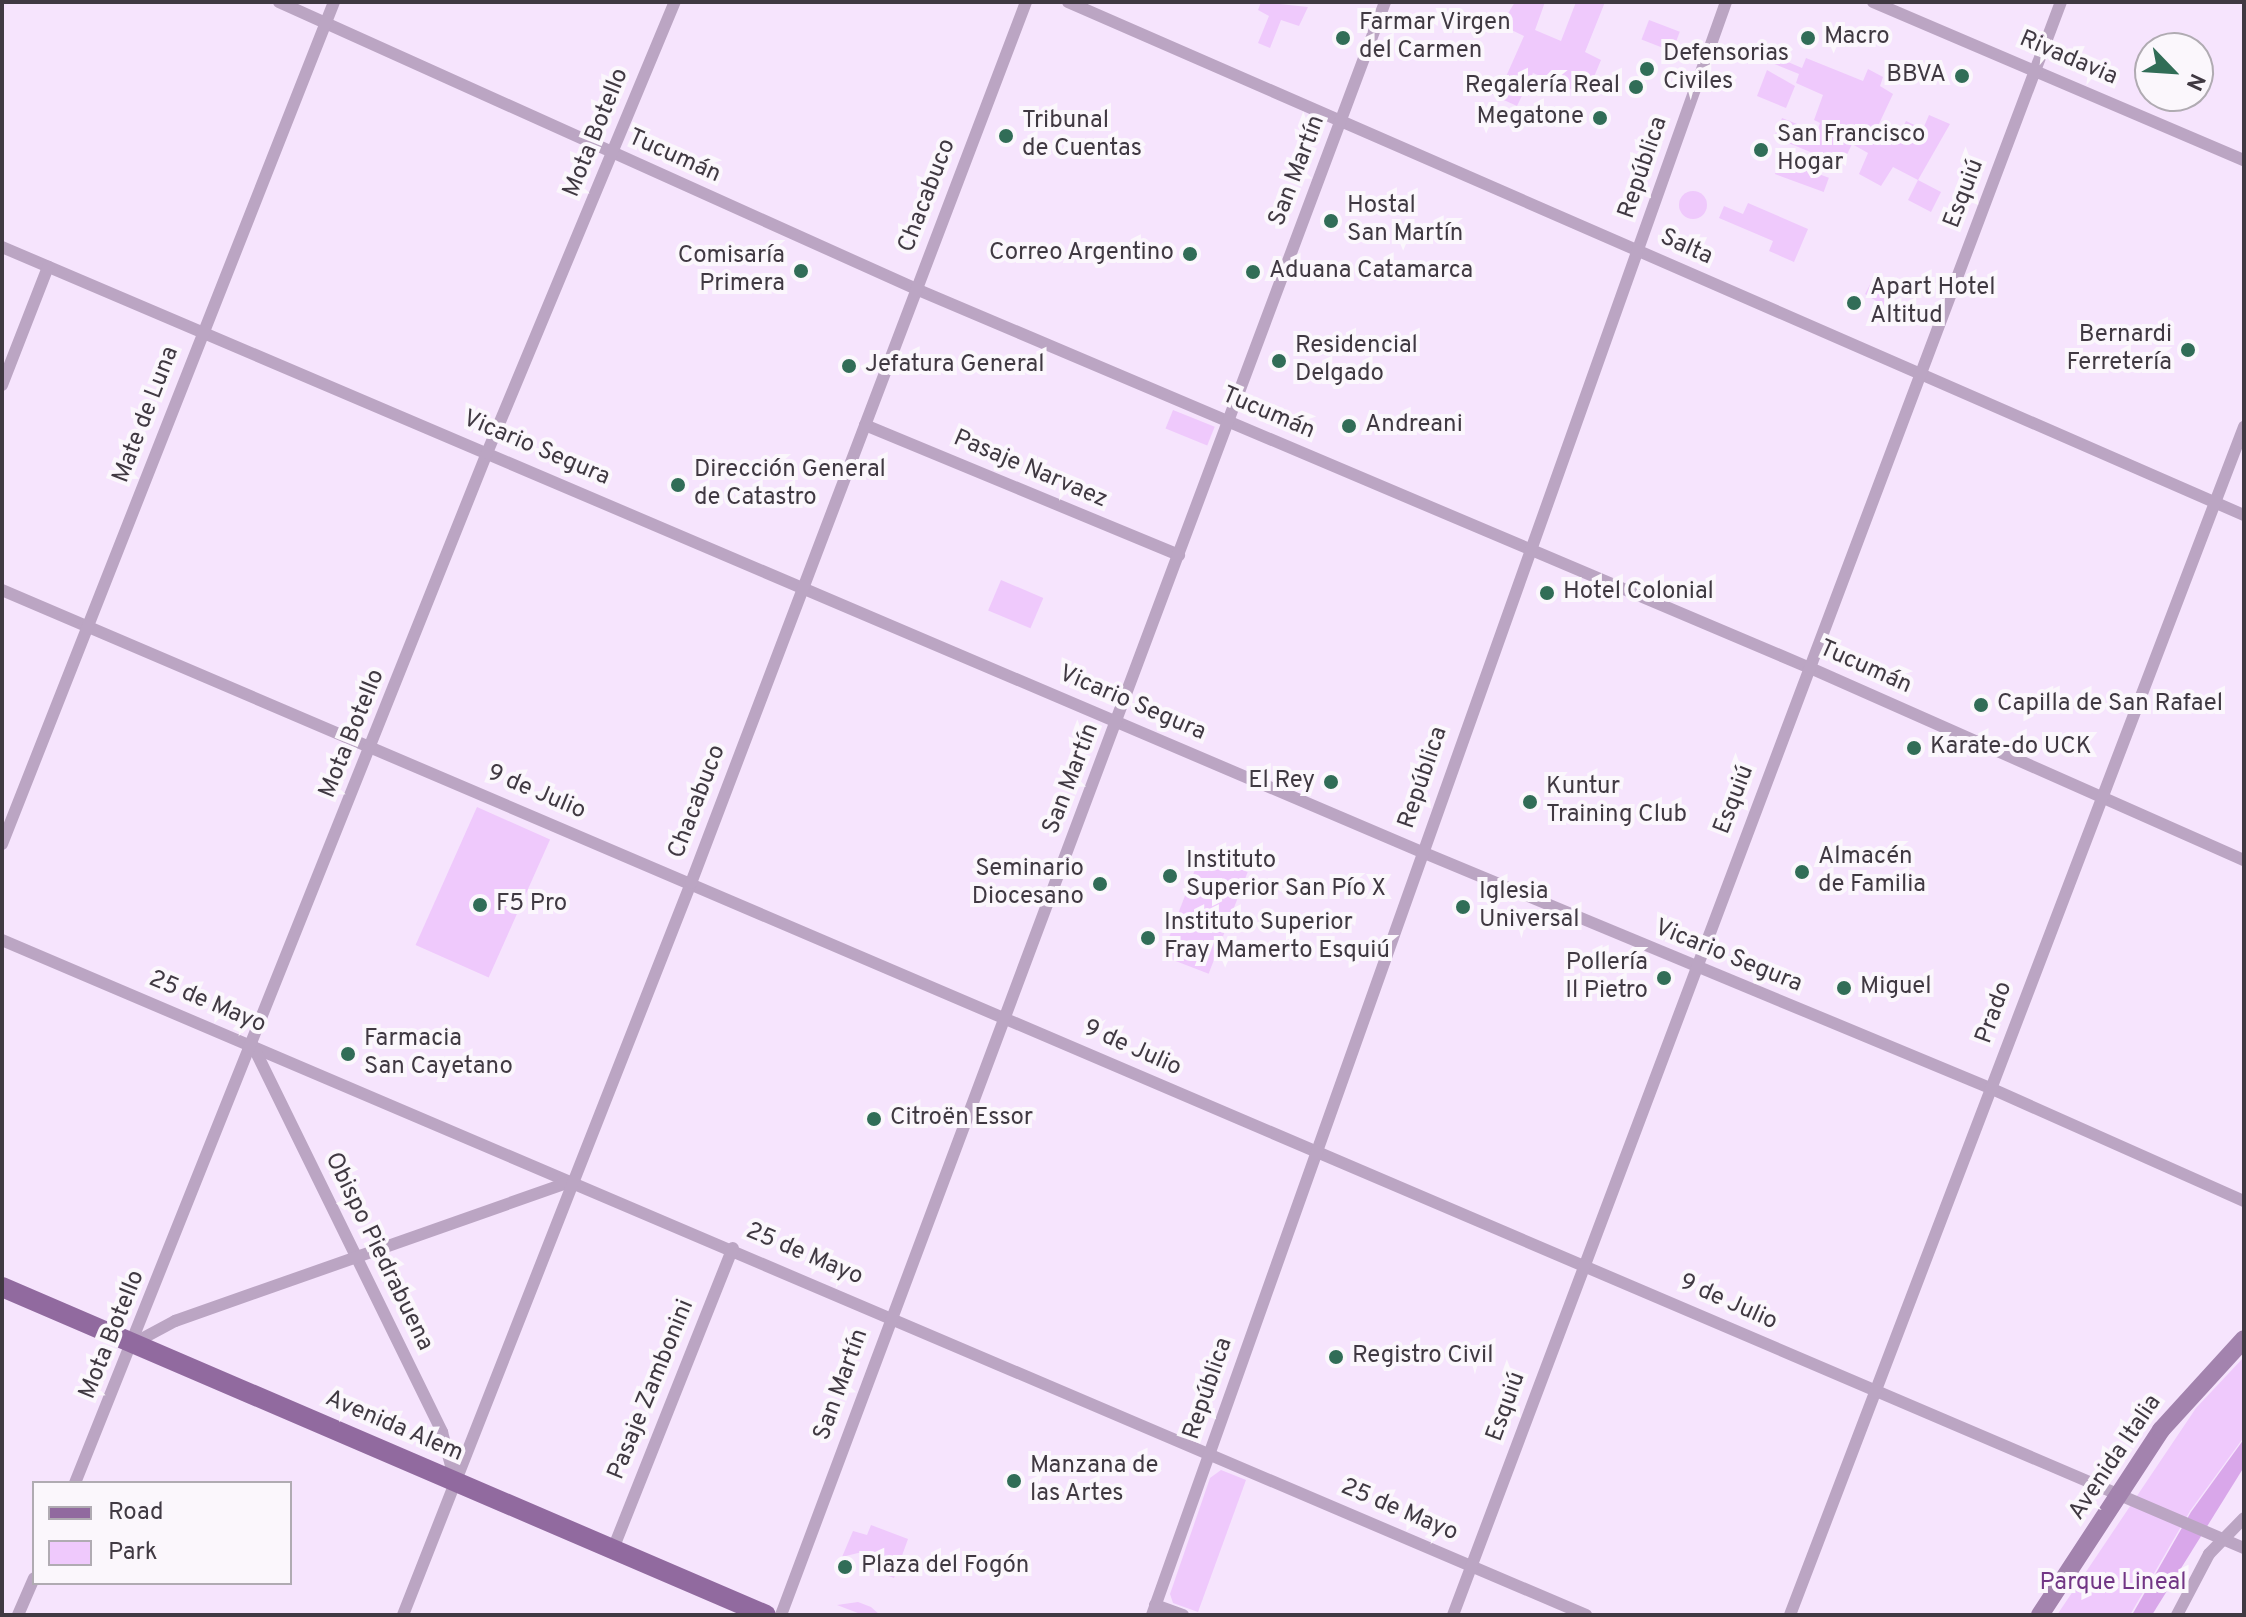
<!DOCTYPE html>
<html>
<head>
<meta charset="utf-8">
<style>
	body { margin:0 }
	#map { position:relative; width:2246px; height:1617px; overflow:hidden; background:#f6e4fd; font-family:Overpass,sans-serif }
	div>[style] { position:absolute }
	.green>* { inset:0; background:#efc9fc; transform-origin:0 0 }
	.round { border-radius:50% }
	.water>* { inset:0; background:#d9a7ea }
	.street>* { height:12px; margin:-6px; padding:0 6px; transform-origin:6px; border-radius:6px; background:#bba5c3 }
	.secondary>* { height:18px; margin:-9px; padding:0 9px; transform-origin:9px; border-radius:9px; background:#a383ae }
	.primary>* { height:20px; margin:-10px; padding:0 10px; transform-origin:10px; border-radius:10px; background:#916a9f }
	.dots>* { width:22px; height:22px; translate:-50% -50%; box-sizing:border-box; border:4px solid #fbf7fc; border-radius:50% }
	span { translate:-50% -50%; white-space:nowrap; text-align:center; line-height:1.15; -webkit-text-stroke:8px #fbf7fc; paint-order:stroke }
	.poi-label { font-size:24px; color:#403942 }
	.left { translate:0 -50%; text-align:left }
	.right { translate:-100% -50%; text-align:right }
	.street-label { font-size:24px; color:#403942 }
	.park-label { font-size:24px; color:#723685 }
	.frame { position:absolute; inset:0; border:4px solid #403942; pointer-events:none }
	.legend { position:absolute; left:32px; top:1481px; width:260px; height:104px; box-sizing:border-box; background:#fbf7fc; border:2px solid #b0abb2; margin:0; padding:10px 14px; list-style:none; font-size:24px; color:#403942 }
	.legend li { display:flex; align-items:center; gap:16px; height:40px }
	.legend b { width:40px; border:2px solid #b0abb2 }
	.north { position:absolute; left:2134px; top:32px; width:80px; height:80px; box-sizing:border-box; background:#fbf7fc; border:2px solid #b0abb2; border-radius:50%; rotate:115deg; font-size:22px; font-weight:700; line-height:32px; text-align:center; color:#403942 }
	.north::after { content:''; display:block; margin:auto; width:28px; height:36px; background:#316d57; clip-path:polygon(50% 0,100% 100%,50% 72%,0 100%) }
</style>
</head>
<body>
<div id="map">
	<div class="green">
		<i style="clip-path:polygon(1261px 2px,1308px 7px,1299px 26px,1281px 20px,1270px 48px,1258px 43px,1269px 16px,1258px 10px)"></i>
		<i style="clip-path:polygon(1515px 2px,1545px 2px,1535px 30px,1561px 41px,1576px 2px,1605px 2px,1585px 52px,1601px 60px,1586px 96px,1533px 73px,1517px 106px,1484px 91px,1488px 82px,1501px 88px,1524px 36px,1501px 25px)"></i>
		<i style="left:1649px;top:20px;width:33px;height:21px;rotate:21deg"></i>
		<i style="clip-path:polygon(1762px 51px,1802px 68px,1806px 58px,1863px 81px,1868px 69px,1883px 77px,1880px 86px,1893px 94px,1878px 126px,1896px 140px,1906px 121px,1923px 129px,1929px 115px,1950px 124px,1918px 180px,1941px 192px,1931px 212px,1908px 200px,1918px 180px,1893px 167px,1881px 186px,1859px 174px,1868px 153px,1852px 144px,1842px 165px,1774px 137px,1782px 118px,1817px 132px,1820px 123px,1814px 120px,1823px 95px,1796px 83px,1799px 74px,1760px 58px)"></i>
		<i style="clip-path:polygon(1767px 70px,1795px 86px,1786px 108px,1757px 96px)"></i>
		<i style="left:1780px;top:160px;width:52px;height:15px;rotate:20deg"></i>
		<i class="round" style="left:1679px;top:191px;width:28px;height:28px"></i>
		<i style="clip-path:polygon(1748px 203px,1808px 229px,1794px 262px,1769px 251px,1773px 241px,1719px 218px,1724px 206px,1743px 214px)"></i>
		<i style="clip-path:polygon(1873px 279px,1884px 285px,1888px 308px,1865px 294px)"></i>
		<i style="left:1173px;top:410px;width:45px;height:20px;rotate:22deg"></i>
		<i style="left:1001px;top:580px;width:46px;height:33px;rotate:23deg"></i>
		<i style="left:477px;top:807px;width:80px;height:151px;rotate:24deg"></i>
		<i style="left:1201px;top:854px;width:50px;height:109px;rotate:21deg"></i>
		<i style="clip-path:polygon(2244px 1357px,2244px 1437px,2190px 1511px,2130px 1615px,2057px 1615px,2196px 1408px)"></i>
		<i style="clip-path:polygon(1221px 1470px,1246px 1480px,1198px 1612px,1173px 1603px,1170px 1594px,1210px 1478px)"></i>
		<i style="clip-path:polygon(871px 1525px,908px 1539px,894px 1578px,877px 1572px,877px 1561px,866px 1551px,842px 1557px,853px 1531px,867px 1535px)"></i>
		<i style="clip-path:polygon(858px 1602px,871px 1607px,880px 1615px,863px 1615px,837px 1605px)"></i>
	</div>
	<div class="water">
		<i style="clip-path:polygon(2244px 1439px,2244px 1467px,2152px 1615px,2132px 1615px,2191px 1512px)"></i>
	</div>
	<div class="street">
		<i style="left:279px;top:2px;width:699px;rotate:24.25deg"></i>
		<i style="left:916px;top:289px;width:969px;rotate:22.97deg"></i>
		<i style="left:1808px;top:667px;width:477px;rotate:23.9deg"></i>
		<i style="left:1068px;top:2px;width:1283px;rotate:23.57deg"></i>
		<i style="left:1873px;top:2px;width:403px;rotate:23.1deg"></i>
		<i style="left:2px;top:247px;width:1544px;rotate:23.08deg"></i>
		<i style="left:1422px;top:852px;width:615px;rotate:22.56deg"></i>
		<i style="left:1990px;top:1088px;width:278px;rotate:24deg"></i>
		<i style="left:2px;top:385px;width:127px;rotate:-68.7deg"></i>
		<i style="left:865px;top:425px;width:340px;rotate:22.5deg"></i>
		<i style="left:2px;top:590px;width:2438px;rotate:23.14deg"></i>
		<i style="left:2px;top:844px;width:905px;rotate:-68.48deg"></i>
		<i style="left:2px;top:940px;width:1722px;rotate:23.08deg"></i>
		<i style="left:253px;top:1046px;width:430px;rotate:63.9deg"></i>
		<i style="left:442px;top:1432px;width:51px;rotate:75.1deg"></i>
		<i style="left:134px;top:1343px;width:47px;rotate:-28.2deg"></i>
		<i style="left:175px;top:1321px;width:421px;rotate:-19.4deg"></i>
		<i style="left:75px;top:1483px;width:1109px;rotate:-68.2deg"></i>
		<i style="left:487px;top:453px;width:489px;rotate:-67.4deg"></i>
		<i style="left:613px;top:1549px;width:324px;rotate:-68.3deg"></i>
		<i style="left:1155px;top:1605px;width:30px;rotate:20deg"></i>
		<i style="left:18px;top:1615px;width:40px;rotate:-66.6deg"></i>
		<i style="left:403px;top:1615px;width:787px;rotate:-68.52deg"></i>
		<i style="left:691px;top:883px;width:943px;rotate:-69.18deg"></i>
		<i style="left:781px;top:1615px;width:1722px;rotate:-69.47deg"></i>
		<i style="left:1152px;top:1615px;width:1712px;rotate:-70.41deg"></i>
		<i style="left:1453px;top:1615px;width:1724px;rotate:-69.35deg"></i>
		<i style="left:1790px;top:1615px;width:1272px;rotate:-69.09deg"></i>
		<i style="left:2177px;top:1615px;width:69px;rotate:-62.3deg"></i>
		<i style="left:2209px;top:1554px;width:50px;rotate:-45.8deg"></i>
	</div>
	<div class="secondary">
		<i style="left:2040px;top:1615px;width:221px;rotate:-56.8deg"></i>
		<i style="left:2161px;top:1430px;width:123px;rotate:-47.6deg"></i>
	</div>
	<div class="primary">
		<i style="left:2px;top:1287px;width:831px;rotate:23.23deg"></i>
	</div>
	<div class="dots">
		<i style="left:1343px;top:38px;background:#316d57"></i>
		<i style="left:1808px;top:38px;background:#316d57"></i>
		<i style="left:1647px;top:69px;background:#316d57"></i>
		<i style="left:1962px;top:76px;background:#316d57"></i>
		<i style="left:1636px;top:87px;background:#316d57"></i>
		<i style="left:1600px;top:118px;background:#316d57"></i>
		<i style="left:1006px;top:136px;background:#316d57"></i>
		<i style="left:1761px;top:150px;background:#316d57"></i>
		<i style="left:1331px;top:221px;background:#316d57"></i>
		<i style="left:1190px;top:254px;background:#316d57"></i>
		<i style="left:801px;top:271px;background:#316d57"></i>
		<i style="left:1253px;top:272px;background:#316d57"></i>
		<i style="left:1854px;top:303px;background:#316d57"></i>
		<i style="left:2188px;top:350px;background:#316d57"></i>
		<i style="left:1279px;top:361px;background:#316d57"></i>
		<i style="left:849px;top:366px;background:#316d57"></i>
		<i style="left:1349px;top:426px;background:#316d57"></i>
		<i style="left:678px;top:485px;background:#316d57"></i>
		<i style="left:1547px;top:593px;background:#316d57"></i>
		<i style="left:1981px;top:705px;background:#316d57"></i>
		<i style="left:1914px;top:748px;background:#316d57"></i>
		<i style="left:1331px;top:782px;background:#316d57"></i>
		<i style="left:1530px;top:802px;background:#316d57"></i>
		<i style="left:1802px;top:872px;background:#316d57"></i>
		<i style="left:1170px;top:876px;background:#316d57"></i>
		<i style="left:1100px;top:884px;background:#316d57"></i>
		<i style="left:480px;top:905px;background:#316d57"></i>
		<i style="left:1463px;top:907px;background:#316d57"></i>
		<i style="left:1148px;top:938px;background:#316d57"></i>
		<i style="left:1664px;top:978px;background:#316d57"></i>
		<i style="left:1844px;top:988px;background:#316d57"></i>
		<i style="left:348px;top:1054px;background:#316d57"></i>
		<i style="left:874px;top:1119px;background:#316d57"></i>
		<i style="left:1336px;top:1357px;background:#316d57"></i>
		<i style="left:1014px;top:1481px;background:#316d57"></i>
		<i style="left:845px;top:1567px;background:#316d57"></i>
	</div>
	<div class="poi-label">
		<span class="left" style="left:1359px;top:38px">Farmar Virgen<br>del Carmen</span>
		<span class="left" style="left:1824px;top:38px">Macro</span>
		<span class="left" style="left:1663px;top:69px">Defensorias<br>Civiles</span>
		<span class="right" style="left:1946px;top:76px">BBVA</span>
		<span class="right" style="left:1620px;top:87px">Regalería Real</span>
		<span class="right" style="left:1584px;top:118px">Megatone</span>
		<span class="left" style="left:1022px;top:136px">Tribunal<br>de Cuentas</span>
		<span class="left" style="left:1777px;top:150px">San Francisco<br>Hogar</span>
		<span class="left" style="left:1347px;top:221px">Hostal<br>San Martín</span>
		<span class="right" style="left:1174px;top:254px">Correo Argentino</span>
		<span class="right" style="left:785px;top:271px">Comisaría<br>Primera</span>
		<span class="left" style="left:1269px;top:272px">Aduana Catamarca</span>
		<span class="left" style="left:1870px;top:303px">Apart Hotel<br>Altitud</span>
		<span class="right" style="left:2172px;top:350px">Bernardi<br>Ferretería</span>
		<span class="left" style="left:1295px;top:361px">Residencial<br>Delgado</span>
		<span class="left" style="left:865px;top:366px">Jefatura General</span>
		<span class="left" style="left:1365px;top:426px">Andreani</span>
		<span class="left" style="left:694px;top:485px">Dirección General<br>de Catastro</span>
		<span class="left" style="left:1563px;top:593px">Hotel Colonial</span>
		<span class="left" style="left:1997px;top:705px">Capilla de San Rafael</span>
		<span class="left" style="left:1930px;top:748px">Karate-do UCK</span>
		<span class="right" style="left:1315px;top:782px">El Rey</span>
		<span class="left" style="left:1546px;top:802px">Kuntur<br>Training Club</span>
		<span class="left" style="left:1818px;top:872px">Almacén<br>de Familia</span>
		<span class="left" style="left:1186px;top:876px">Instituto<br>Superior San Pío X</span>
		<span class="right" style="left:1084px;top:884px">Seminario<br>Diocesano</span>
		<span class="left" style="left:1479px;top:907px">Iglesia<br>Universal</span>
		<span class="left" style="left:496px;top:905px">F5 Pro</span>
		<span class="left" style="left:1164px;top:938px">Instituto Superior<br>Fray Mamerto Esquiú</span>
		<span class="right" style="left:1648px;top:978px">Pollería<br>Il Pietro</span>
		<span class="left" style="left:1860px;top:988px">Miguel</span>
		<span class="left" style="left:364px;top:1054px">Farmacia<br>San Cayetano</span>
		<span class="left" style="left:890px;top:1119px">Citroën Essor</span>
		<span class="left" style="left:1352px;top:1357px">Registro Civil</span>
		<span class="left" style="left:1030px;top:1481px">Manzana de<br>las Artes</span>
		<span class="left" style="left:861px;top:1567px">Plaza del Fogón</span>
	</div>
	<div class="street-label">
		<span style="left:2068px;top:59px;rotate:23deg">Rivadavia</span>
		<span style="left:597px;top:133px;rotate:-68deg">Mota Botello</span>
		<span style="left:674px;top:157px;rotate:24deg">Tucumán</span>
		<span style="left:1644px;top:168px;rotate:-71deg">República</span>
		<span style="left:1298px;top:171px;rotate:-69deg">San Martín</span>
		<span style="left:1965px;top:194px;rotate:-69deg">Esquiú</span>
		<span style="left:928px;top:196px;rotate:-69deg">Chacabuco</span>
		<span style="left:1686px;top:248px;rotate:24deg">Salta</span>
		<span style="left:1268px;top:414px;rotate:23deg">Tucumán</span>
		<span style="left:147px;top:415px;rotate:-69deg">Mate de Luna</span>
		<span style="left:536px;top:449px;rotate:23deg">Vicario Segura</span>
		<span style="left:1030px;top:470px;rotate:23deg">Pasaje Narvaez</span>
		<span style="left:1865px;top:668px;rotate:24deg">Tucumán</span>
		<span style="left:1132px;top:704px;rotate:23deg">Vicario Segura</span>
		<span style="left:353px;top:734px;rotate:-68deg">Mota Botello</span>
		<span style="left:1424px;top:778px;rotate:-71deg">República</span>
		<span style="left:1072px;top:779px;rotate:-69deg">San Martín</span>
		<span style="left:536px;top:793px;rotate:23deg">9 de Julio</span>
		<span style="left:1735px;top:800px;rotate:-69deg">Esquiú</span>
		<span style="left:698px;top:802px;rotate:-69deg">Chacabuco</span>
		<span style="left:1728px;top:957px;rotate:22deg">Vicario Segura</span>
		<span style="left:207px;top:1003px;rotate:23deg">25 de Mayo</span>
		<span style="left:1995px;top:1013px;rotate:-70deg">Prado</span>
		<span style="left:1132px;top:1049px;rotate:24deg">9 de Julio</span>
		<span style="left:378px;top:1252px;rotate:64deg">Obispo Piedrabuena</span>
		<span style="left:804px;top:1255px;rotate:23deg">25 de Mayo</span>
		<span style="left:1728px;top:1303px;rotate:24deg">9 de Julio</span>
		<span style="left:113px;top:1335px;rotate:-68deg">Mota Botello</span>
		<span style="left:842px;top:1385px;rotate:-70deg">San Martín</span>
		<span style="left:1209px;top:1389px;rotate:-71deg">República</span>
		<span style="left:652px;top:1390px;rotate:-68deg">Pasaje Zambonini</span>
		<span style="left:1507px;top:1407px;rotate:-70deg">Esquiú</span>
		<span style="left:394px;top:1427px;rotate:23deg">Avenida Alem</span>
		<span style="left:2116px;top:1458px;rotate:-56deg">Avenida Italia</span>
		<span style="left:1399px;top:1511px;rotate:23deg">25 de Mayo</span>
	</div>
	<div class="park-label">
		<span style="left:2113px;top:1584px">Parque Lineal</span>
	</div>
	<div class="frame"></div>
	<ul class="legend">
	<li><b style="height:10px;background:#916a9f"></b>Road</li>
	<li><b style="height:22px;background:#efc9fc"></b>Park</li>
	</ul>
	<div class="north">N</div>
</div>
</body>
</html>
